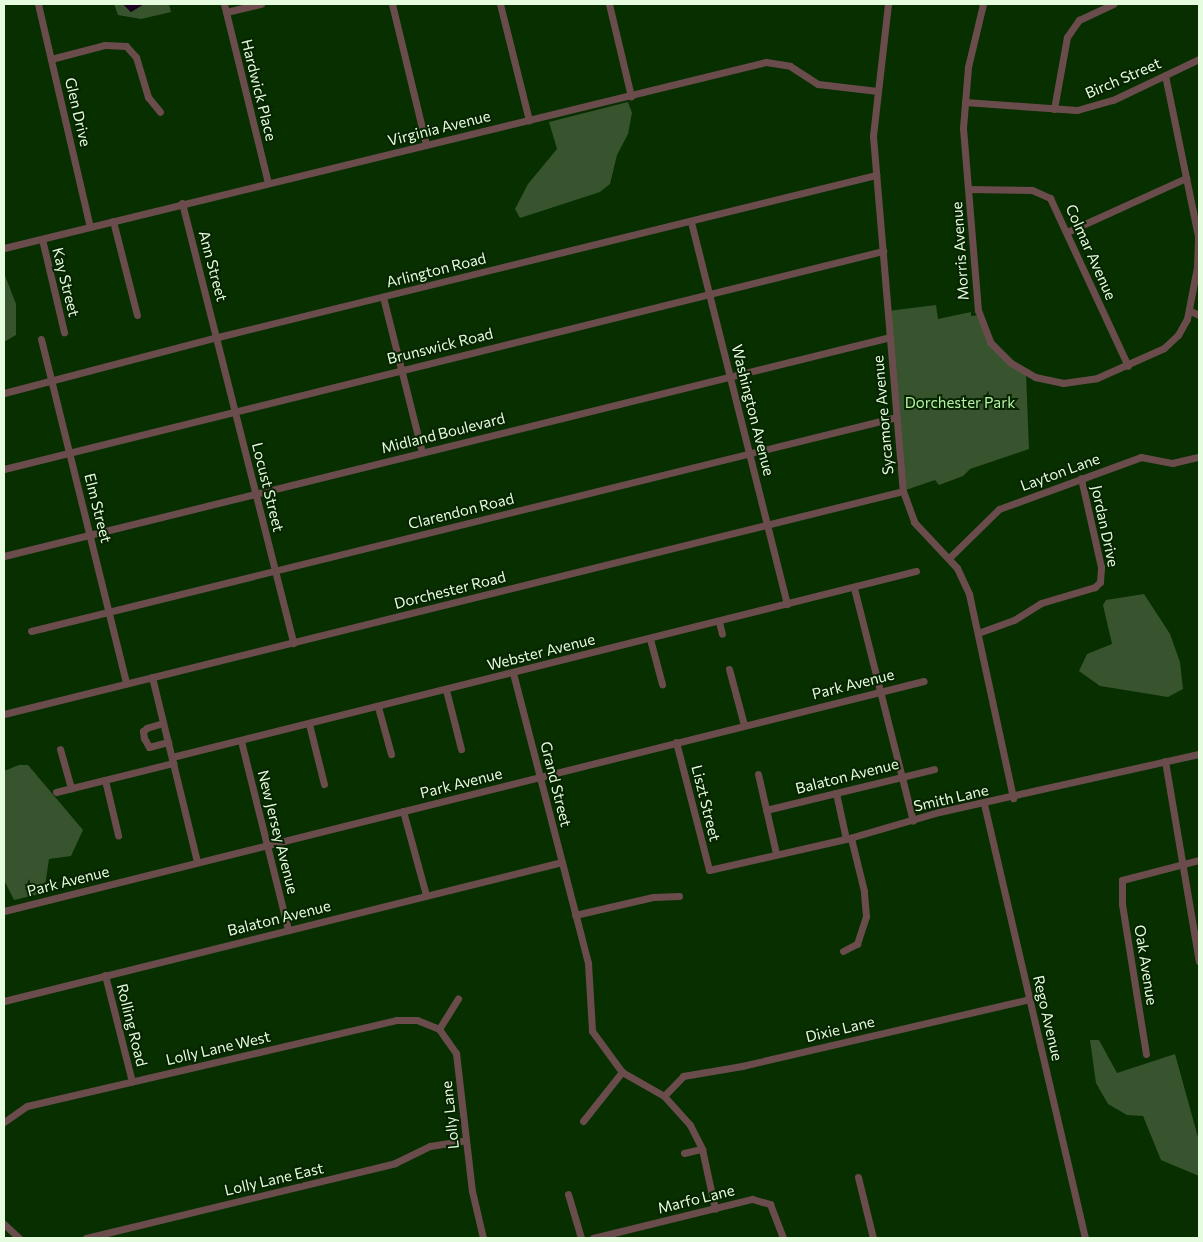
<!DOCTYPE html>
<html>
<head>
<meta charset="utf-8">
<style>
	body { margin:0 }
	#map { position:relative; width:1203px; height:1242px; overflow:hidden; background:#082f00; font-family:Commissioner,sans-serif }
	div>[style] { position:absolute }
	.green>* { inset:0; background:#37542e }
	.water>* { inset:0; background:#1b0023 }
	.street>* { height:7px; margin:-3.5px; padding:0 3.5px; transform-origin:3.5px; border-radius:3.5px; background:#6a4c4c }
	span { translate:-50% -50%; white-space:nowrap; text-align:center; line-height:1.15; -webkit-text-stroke:4px #072400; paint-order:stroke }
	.street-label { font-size:15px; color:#e5fcdf }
	.park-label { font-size:15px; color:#b6f2a5 }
	.frame { position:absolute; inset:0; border:5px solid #e5fcdf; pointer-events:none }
</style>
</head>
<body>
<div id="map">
	<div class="green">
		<i style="clip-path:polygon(114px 4px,123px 4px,131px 12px,144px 4px,169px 4px,171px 12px,141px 19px,118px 15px)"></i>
		<i style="clip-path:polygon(628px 102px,632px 113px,628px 134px,617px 155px,610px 184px,600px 192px,520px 218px,515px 209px,528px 184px,557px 149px,549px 122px)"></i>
		<i style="clip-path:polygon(4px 273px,16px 304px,16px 335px,4px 342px)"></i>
		<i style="clip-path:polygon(936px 305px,938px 319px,971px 312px,971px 316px,979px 315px,986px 334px,1026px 373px,1029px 449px,970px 469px,963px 476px,939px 485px,935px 480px,903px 491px,888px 311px)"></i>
		<i style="clip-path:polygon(1144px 594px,1170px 634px,1180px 662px,1183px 689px,1168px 697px,1100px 686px,1079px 671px,1087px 654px,1112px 644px,1103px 605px,1106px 600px)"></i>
		<i style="clip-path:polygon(19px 765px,28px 765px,83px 830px,71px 856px,49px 859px,44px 893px,14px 900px,4px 880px,4px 771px)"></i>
		<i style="clip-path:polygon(1090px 1040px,1099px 1040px,1117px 1073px,1175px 1054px,1199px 1141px,1199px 1176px,1161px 1160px,1143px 1116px,1127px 1115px,1108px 1104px,1096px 1083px)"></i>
	</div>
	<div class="water">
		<i style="clip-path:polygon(123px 4px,144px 4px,131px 12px)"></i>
	</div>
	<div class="street">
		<i style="left:38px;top:4px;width:229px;rotate:76.9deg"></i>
		<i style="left:224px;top:4px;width:184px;rotate:76.2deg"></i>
		<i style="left:392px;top:4px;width:145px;rotate:76.4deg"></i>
		<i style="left:500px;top:4px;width:120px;rotate:76deg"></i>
		<i style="left:609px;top:4px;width:95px;rotate:76.6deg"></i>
		<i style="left:888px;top:4px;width:133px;rotate:96.5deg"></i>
		<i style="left:873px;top:136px;width:356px;rotate:85.2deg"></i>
		<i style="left:903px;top:491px;width:33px;rotate:70deg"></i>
		<i style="left:914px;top:522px;width:63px;rotate:46.9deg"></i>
		<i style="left:957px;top:568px;width:29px;rotate:65deg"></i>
		<i style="left:969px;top:594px;width:209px;rotate:77.8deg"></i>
		<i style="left:983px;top:4px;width:65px;rotate:103.4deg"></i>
		<i style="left:968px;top:67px;width:61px;rotate:94.7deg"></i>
		<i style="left:963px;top:128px;width:183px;rotate:85.3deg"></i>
		<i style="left:978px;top:310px;width:34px;rotate:69deg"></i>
		<i style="left:990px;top:342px;width:30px;rotate:45deg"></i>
		<i style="left:1011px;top:363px;width:28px;rotate:30deg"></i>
		<i style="left:1035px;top:377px;width:29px;rotate:12deg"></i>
		<i style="left:1063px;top:383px;width:34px;rotate:-8deg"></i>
		<i style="left:1097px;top:378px;width:73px;rotate:-24.1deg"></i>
		<i style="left:1164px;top:348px;width:19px;rotate:-43deg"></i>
		<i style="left:1178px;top:335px;width:18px;rotate:-61deg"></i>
		<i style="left:1187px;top:319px;width:53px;rotate:-79.1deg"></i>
		<i style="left:1197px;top:267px;width:31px;rotate:-88deg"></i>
		<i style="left:1198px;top:236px;width:164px;rotate:-101.6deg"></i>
		<i style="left:226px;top:12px;width:36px;rotate:-13deg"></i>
		<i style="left:51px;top:59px;width:56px;rotate:-14.5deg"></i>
		<i style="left:105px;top:45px;width:21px;rotate:3deg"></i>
		<i style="left:126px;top:46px;width:15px;rotate:48deg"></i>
		<i style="left:136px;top:57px;width:42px;rotate:73.3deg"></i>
		<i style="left:148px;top:97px;width:19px;rotate:51deg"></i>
		<i style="left:965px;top:102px;width:112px;rotate:4.1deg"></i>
		<i style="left:1077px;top:110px;width:37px;rotate:-16deg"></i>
		<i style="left:1113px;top:100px;width:95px;rotate:-25.5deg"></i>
		<i style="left:1054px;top:109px;width:73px;rotate:-79.8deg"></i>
		<i style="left:1067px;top:37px;width:21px;rotate:-55deg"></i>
		<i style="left:1079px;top:20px;width:38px;rotate:-25deg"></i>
		<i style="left:969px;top:189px;width:63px;rotate:0.9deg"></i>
		<i style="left:1032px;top:190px;width:20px;rotate:24deg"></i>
		<i style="left:1050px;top:198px;width:185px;rotate:65.1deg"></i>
		<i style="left:182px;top:203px;width:454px;rotate:75.8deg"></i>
		<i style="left:113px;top:221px;width:97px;rotate:75.7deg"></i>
		<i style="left:691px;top:222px;width:394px;rotate:75.9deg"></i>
		<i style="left:1067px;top:232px;width:131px;rotate:-24.4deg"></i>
		<i style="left:42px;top:239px;width:96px;rotate:76.7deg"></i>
		<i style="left:4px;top:248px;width:784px;rotate:-13.72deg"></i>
		<i style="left:766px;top:62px;width:24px;rotate:9deg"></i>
		<i style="left:790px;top:66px;width:33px;rotate:33deg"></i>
		<i style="left:818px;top:84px;width:60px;rotate:6.7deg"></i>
		<i style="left:383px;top:297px;width:160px;rotate:75.9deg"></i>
		<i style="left:1190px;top:311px;width:10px;rotate:24deg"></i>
		<i style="left:41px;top:339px;width:354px;rotate:76.1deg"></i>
		<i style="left:4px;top:393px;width:221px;rotate:-14.7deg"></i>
		<i style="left:218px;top:337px;width:678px;rotate:-13.83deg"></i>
		<i style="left:4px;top:469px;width:906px;rotate:-13.93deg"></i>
		<i style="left:4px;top:556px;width:913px;rotate:-13.88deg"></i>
		<i style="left:949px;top:558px;width:70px;rotate:-44.4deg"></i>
		<i style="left:999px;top:509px;width:151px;rotate:-20.1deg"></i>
		<i style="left:1141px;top:457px;width:32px;rotate:11deg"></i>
		<i style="left:1172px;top:463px;width:28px;rotate:-13deg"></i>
		<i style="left:854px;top:588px;width:240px;rotate:75.8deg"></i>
		<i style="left:719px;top:622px;width:12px;rotate:76deg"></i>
		<i style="left:31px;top:631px;width:892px;rotate:-13.88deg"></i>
		<i style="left:978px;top:633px;width:38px;rotate:-20deg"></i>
		<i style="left:1014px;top:620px;width:32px;rotate:-32deg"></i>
		<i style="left:1041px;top:603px;width:56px;rotate:-16.5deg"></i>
		<i style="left:1095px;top:587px;width:7px;rotate:-45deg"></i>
		<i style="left:1100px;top:582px;width:15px;rotate:-86deg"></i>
		<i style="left:1101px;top:567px;width:91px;rotate:-102.7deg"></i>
		<i style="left:650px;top:639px;width:47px;rotate:75.1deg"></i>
		<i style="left:729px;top:669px;width:58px;rotate:75deg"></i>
		<i style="left:513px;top:673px;width:300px;rotate:75.5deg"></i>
		<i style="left:588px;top:963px;width:68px;rotate:86.6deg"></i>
		<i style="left:592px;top:1031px;width:51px;rotate:53.8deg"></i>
		<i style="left:622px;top:1072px;width:48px;rotate:29.7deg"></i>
		<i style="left:664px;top:1096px;width:39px;rotate:48deg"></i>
		<i style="left:690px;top:1125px;width:27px;rotate:63deg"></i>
		<i style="left:702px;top:1149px;width:61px;rotate:77.8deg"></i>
		<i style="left:152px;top:677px;width:190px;rotate:76.3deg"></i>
		<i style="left:446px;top:690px;width:61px;rotate:75.7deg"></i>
		<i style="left:378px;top:707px;width:49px;rotate:74.5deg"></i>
		<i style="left:4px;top:714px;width:926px;rotate:-13.93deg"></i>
		<i style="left:163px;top:723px;width:17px;rotate:163deg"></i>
		<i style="left:147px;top:728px;width:5px;rotate:143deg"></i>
		<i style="left:143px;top:731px;width:7px;rotate:82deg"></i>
		<i style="left:144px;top:738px;width:10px;rotate:61deg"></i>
		<i style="left:149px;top:747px;width:20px;rotate:-15deg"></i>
		<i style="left:309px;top:724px;width:62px;rotate:76deg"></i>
		<i style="left:241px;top:741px;width:195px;rotate:76deg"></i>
		<i style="left:676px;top:742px;width:132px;rotate:75.5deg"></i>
		<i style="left:709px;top:870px;width:140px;rotate:-12.8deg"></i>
		<i style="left:846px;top:839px;width:97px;rotate:-16.2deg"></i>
		<i style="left:939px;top:812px;width:266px;rotate:-12.6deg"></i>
		<i style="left:60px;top:749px;width:41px;rotate:74.2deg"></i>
		<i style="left:172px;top:757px;width:767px;rotate:-14.04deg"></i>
		<i style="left:1165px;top:761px;width:203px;rotate:80.4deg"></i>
		<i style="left:758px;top:774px;width:81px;rotate:77.2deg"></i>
		<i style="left:105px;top:780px;width:57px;rotate:76.7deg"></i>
		<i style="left:56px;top:792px;width:121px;rotate:-13.9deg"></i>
		<i style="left:836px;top:793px;width:47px;rotate:77.7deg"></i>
		<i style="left:984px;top:804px;width:446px;rotate:76.9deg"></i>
		<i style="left:766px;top:810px;width:173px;rotate:-13.7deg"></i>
		<i style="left:403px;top:811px;width:87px;rotate:74.7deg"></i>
		<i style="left:4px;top:911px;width:948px;rotate:-14.04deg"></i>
		<i style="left:575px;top:915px;width:80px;rotate:-13deg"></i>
		<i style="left:653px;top:897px;width:26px;rotate:-2deg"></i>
		<i style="left:843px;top:951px;width:16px;rotate:-27deg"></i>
		<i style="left:857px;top:944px;width:29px;rotate:-72deg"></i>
		<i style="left:866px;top:916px;width:25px;rotate:-95deg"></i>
		<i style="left:864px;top:891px;width:55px;rotate:-103.8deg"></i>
		<i style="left:105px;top:975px;width:110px;rotate:75.8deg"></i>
		<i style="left:4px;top:1001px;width:575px;rotate:-13.99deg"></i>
		<i style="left:439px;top:1029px;width:36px;rotate:-58deg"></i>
		<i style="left:1146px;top:1054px;width:152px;rotate:-99.1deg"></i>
		<i style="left:1122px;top:904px;width:24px;rotate:-90deg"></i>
		<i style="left:1122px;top:880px;width:80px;rotate:-14.6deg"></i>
		<i style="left:664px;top:1096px;width:28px;rotate:-46deg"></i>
		<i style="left:683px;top:1076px;width:60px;rotate:-9.6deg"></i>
		<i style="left:742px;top:1066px;width:295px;rotate:-13.1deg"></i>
		<i style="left:583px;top:1121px;width:63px;rotate:-51.5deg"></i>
		<i style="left:4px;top:1122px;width:28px;rotate:-35deg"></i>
		<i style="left:27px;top:1106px;width:379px;rotate:-13.1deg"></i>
		<i style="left:396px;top:1020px;width:21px"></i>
		<i style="left:417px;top:1020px;width:24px;rotate:22deg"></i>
		<i style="left:439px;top:1029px;width:29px;rotate:55deg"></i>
		<i style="left:456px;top:1053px;width:139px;rotate:83.4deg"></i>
		<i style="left:472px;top:1191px;width:48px;rotate:76.8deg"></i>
		<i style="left:684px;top:1153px;width:18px;rotate:-13deg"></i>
		<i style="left:858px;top:1177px;width:63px;rotate:76.2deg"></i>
		<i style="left:568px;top:1194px;width:46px;rotate:73.5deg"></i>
		<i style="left:4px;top:1224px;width:21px;rotate:43deg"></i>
		<i style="left:86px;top:1238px;width:318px;rotate:-13.6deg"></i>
		<i style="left:395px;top:1163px;width:39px;rotate:-26deg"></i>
		<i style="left:430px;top:1146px;width:36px;rotate:-9deg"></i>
		<i style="left:593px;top:1238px;width:164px;rotate:-13.8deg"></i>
		<i style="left:752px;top:1199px;width:19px;rotate:16deg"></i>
		<i style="left:770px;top:1204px;width:36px;rotate:69deg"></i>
	</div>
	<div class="street-label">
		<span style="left:1123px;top:78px;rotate:-23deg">Birch Street</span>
		<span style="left:259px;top:90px;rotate:76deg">Hardwick Place</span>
		<span style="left:78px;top:112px;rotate:77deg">Glen Drive</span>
		<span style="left:439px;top:128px;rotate:-14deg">Virginia Avenue</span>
		<span style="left:960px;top:251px;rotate:-94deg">Morris Avenue</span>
		<span style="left:1091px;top:252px;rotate:66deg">Colmar Avenue</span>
		<span style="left:213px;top:266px;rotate:75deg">Ann Street</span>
		<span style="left:436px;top:270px;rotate:-14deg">Arlington Road</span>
		<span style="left:66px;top:282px;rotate:76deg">Kay Street</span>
		<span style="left:440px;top:346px;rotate:-14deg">Brunswick Road</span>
		<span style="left:753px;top:410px;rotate:76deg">Washington Avenue</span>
		<span style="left:883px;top:415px;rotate:-95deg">Sycamore Avenue</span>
		<span style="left:443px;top:433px;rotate:-14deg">Midland Boulevard</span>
		<span style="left:1060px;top:472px;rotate:-20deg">Layton Lane</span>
		<span style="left:268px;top:487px;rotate:76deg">Locust Street</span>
		<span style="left:98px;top:508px;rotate:76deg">Elm Street</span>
		<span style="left:461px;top:511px;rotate:-14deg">Clarendon Road</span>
		<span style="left:1105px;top:526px;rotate:78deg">Jordan Drive</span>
		<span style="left:450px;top:590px;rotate:-14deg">Dorchester Road</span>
		<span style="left:541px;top:652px;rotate:-14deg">Webster Avenue</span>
		<span style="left:853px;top:684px;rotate:-14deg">Park Avenue</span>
		<span style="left:847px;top:776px;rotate:-14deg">Balaton Avenue</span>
		<span style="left:461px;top:783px;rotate:-14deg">Park Avenue</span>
		<span style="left:556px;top:784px;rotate:76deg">Grand Street</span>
		<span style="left:951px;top:798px;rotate:-13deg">Smith Lane</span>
		<span style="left:706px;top:803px;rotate:76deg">Liszt Street</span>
		<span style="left:278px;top:832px;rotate:76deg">New Jersey Avenue</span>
		<span style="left:68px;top:881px;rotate:-14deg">Park Avenue</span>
		<span style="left:279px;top:918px;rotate:-14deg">Balaton Avenue</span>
		<span style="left:1146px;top:965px;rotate:81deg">Oak Avenue</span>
		<span style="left:1048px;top:1018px;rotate:77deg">Rego Avenue</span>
		<span style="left:132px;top:1025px;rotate:76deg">Rolling Road</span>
		<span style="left:840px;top:1029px;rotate:-13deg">Dixie Lane</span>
		<span style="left:218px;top:1048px;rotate:-13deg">Lolly Lane West</span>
		<span style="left:450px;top:1115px;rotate:-96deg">Lolly Lane</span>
		<span style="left:274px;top:1179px;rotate:-13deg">Lolly Lane East</span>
		<span style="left:696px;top:1199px;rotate:-14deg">Marfo Lane</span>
	</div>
	<div class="park-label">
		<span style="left:960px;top:403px">Dorchester Park</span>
	</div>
	<div class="frame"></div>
</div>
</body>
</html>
